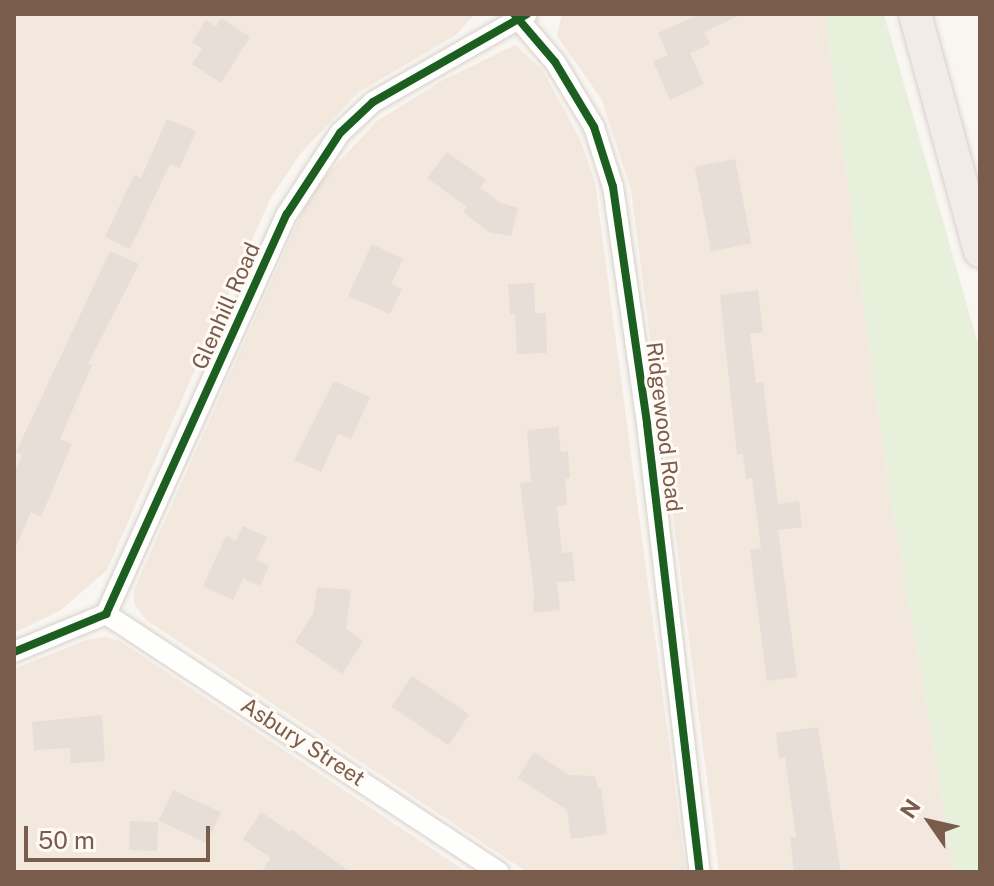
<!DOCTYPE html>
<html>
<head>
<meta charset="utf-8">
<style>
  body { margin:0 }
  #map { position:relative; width:994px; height:886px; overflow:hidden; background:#f9f5f0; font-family:"Public Sans",sans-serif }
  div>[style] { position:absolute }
  .residential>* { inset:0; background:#f2e8de }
  .green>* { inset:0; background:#e7f0db }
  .building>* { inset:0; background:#e6ded7; transform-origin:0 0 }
  .roads { filter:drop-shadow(0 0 2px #d7d1cb) drop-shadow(0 0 2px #d7d1cb) }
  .minor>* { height:20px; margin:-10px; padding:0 10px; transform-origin:10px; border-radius:10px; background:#fefefd }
  .trunk>* { height:32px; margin:-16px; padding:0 16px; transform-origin:16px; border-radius:16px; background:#f2ece8 }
  .cycleway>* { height:8px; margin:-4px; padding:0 4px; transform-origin:4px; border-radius:4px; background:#1b5e20 }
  span { translate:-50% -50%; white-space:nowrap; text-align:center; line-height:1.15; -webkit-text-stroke:6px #fffaf3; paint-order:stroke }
  .street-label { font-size:22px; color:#7a5c4d }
  .frame { position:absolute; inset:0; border:16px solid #7a5c4d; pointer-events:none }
  .north { position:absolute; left:890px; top:782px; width:80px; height:80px; -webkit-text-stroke:6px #fffaf3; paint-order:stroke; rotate:304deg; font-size:22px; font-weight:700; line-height:32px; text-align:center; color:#7a5c4d }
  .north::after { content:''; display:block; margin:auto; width:28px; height:36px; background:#7a5c4d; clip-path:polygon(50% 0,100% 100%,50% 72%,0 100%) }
  .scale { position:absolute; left:24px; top:826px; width:186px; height:36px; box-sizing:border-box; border:4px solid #7a5c4d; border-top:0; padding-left:10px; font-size:24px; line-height:28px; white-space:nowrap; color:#7a5c4d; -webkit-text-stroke:6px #fffaf3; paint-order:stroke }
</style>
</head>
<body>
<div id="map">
  <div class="residential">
    <i style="clip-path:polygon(14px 14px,475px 14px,456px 35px,359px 92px,301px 153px,271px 197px,107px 570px,61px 610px,14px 633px)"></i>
    <i style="clip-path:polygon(562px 14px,825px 14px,883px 449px,954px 872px,719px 872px,631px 190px,602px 100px,557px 36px)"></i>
    <i style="clip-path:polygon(515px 45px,542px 69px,580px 139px,595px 182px,686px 872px,527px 872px,146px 620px,134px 603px,134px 590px,305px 206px,321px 181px,377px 121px,443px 80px)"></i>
    <i style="clip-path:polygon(106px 637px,120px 641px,467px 872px,14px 872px,14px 669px,86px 640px)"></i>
  </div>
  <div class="green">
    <i style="clip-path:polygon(825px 14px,884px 14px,980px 351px,980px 872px,954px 872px,883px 449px)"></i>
  </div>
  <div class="building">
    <i style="clip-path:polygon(700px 14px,743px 14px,704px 32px,710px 44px,690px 53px,704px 84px,670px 100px,653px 61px,668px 55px,658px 33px)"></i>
    <i style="clip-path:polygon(221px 18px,250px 37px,221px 83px,192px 64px,202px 49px,192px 42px,206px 20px,216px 27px)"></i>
    <i style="clip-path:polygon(167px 119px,196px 131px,180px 168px,170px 164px,130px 249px,105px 237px,134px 175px,141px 178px)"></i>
    <i style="clip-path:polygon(447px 152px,486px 180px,480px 188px,501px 203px,518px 208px,511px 236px,489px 232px,463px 212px,467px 207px,427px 178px)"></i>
    <i style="left:735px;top:159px;width:86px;height:41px;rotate:79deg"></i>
    <i style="clip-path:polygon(372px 244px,403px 259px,391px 284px,402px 289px,390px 314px,348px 296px)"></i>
    <i style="clip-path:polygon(110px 251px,139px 264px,88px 364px,92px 365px,60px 439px,72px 444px,41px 517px,31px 512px,14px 551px,14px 473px,22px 455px,16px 452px)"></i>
    <i style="clip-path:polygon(534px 283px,535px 313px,546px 313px,547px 353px,517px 354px,515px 314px,510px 314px,508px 284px)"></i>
    <i style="clip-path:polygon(758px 290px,763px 332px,750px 334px,756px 383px,763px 382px,778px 504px,799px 501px,802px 527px,778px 530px,797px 677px,767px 681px,750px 550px,761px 548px,752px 478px,746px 479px,743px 454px,737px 454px,720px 295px)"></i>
    <i style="clip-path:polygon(334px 381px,370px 397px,351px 439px,338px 434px,321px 472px,294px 460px)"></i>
    <i style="clip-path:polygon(558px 427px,561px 452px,568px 451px,570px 478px,565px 479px,567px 505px,557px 506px,562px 553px,572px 552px,575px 581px,557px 582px,560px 610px,533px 613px,534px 593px,520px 483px,531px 482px,527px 430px)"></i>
    <i style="clip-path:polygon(243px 526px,267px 537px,256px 560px,269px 566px,260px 586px,243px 578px,233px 600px,203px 586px,226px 536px,236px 541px)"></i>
    <i style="clip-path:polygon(317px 587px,351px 590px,346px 628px,363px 641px,342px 674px,295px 642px,314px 612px)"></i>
    <i style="left:412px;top:676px;width:69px;height:37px;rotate:34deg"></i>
    <i style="clip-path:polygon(102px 715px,105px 761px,71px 763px,70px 748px,34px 750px,32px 722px)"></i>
    <i style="clip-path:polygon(818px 727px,841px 872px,794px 872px,790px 837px,796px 837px,785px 757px,779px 758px,776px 733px)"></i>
    <i style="clip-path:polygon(534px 752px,568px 775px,595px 776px,598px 789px,601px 789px,607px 834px,571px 839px,567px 810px,518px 778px)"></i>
    <i style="left:173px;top:790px;width:53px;height:34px;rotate:25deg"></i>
    <i style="clip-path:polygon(261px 812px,290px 832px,291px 829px,350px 872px,261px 872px,271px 858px,243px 839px)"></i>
    <i style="left:130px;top:821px;width:28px;height:29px;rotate:2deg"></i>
  </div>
  <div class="roads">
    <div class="minor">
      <i style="left:514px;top:14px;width:63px;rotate:49.5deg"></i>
      <i style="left:555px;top:62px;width:76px;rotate:59deg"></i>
      <i style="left:594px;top:127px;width:63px;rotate:72.4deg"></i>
      <i style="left:613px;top:187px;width:239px;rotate:81.8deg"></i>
      <i style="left:647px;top:424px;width:451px;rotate:83.3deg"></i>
      <i style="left:106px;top:614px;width:470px;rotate:33.3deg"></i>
      <i style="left:14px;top:652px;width:100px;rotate:-22.4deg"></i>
      <i style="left:106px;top:614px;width:439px;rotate:-65.7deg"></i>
      <i style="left:287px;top:214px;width:97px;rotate:-56.8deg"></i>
      <i style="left:340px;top:133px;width:45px;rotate:-43.2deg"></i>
      <i style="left:373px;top:102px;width:177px;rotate:-29.7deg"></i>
    </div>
    <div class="trunk">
      <i style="left:915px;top:14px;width:246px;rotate:74.7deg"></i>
    </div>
  </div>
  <div class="cycleway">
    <i style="left:514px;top:14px;width:63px;rotate:49.5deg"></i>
    <i style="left:555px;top:62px;width:76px;rotate:59deg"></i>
    <i style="left:594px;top:127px;width:63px;rotate:72.4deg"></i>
    <i style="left:613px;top:187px;width:239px;rotate:81.8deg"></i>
    <i style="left:647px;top:424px;width:451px;rotate:83.3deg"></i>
    <i style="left:14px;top:652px;width:100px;rotate:-22.4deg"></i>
    <i style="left:106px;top:614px;width:439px;rotate:-65.7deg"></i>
    <i style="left:287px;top:214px;width:97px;rotate:-56.8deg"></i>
    <i style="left:340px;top:133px;width:45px;rotate:-43.2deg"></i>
    <i style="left:373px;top:102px;width:177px;rotate:-29.7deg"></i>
  </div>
  <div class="street-label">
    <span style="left:226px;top:306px;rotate:-66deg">Glenhill Road</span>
    <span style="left:664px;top:427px;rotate:83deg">Ridgewood Road</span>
    <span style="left:303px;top:742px;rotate:33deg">Asbury Street</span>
  </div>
  <div class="frame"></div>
  <div class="north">N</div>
  <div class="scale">50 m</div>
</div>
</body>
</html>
